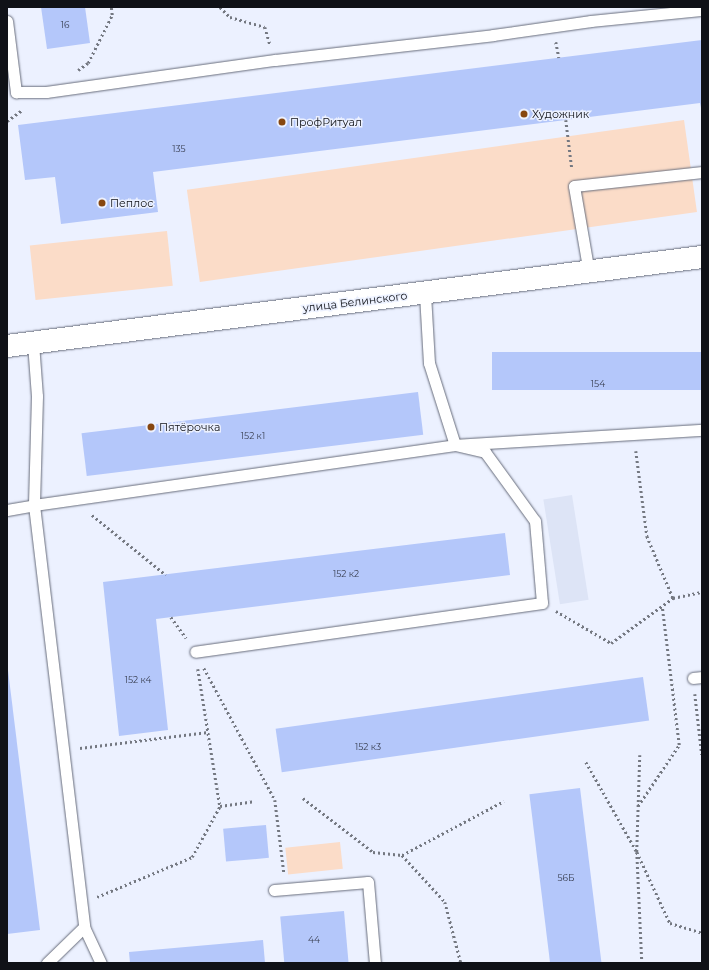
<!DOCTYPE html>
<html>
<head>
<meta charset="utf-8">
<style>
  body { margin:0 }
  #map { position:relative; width:709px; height:970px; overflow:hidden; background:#ecf1ff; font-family:Montserrat,sans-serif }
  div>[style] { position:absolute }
  .built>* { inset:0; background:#dde4f6; transform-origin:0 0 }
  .green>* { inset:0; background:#fbdcc8; transform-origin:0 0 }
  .building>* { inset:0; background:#b4c7fa; transform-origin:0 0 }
  .path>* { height:2.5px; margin-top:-1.25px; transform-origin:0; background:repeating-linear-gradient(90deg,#747881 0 2px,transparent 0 5px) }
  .roads { filter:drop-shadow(0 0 1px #676c7b) drop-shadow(0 0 1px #676c7b) }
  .lane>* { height:11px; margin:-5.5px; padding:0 5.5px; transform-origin:5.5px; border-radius:5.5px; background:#fff }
  .secondary>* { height:22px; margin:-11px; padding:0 11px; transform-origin:11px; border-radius:11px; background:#fff }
  .dots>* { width:11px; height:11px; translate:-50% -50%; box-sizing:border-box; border:2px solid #ecf1ff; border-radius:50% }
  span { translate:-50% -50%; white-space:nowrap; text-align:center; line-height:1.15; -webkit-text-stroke:3px #ecf1ff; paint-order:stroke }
  .number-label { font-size:9px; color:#383e50 }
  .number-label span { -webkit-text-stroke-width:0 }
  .poi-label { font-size:11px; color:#0f1117 }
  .left { translate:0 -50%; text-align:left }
  .street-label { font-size:11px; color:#0f1117 }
  .frame { position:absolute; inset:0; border:8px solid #0f1117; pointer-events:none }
</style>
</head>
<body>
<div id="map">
  <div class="built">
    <i style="left:572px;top:495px;width:106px;height:29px;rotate:81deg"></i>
  </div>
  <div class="green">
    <i style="left:684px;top:120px;width:93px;height:502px;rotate:82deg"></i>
    <i style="left:167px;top:231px;width:55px;height:138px;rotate:84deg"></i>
    <i style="left:340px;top:842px;width:27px;height:55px;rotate:84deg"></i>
  </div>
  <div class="building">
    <i style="clip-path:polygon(41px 7px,85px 7px,90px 43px,47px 49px)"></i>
    <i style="clip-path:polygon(702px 40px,702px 113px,700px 103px,153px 172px,158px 212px,61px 224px,55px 177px,25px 180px,18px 125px)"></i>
    <i style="left:702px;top:352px;width:38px;height:210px;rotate:90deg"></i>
    <i style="left:418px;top:392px;width:43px;height:339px;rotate:83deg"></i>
    <i style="clip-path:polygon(505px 533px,510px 575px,156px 619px,168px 730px,119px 736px,103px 582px)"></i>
    <i style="clip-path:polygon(7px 662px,40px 930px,7px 934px)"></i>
    <i style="left:643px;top:677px;width:44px;height:371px;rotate:82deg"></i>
    <i style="left:580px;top:788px;width:176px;height:51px;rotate:83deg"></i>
    <i style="left:266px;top:825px;width:33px;height:43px;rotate:85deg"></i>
    <i style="left:344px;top:911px;width:52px;height:64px;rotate:85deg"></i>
    <i style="clip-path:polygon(263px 940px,265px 963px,130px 963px,129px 952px)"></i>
  </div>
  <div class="path">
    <i style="left:220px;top:7px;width:14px;rotate:45deg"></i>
    <i style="left:230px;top:17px;width:36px;rotate:16deg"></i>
    <i style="left:265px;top:27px;width:19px;rotate:74deg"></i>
    <i style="left:556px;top:42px;width:16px;rotate:79deg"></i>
    <i style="left:78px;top:70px;width:12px;rotate:-35deg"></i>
    <i style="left:88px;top:63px;width:54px;rotate:-63.4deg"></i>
    <i style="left:112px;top:15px;width:8px;rotate:-97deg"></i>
    <i style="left:566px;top:120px;width:49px;rotate:83deg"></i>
    <i style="left:7px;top:121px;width:19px;rotate:-36deg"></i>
    <i style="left:636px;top:451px;width:86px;rotate:82.6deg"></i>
    <i style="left:647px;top:536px;width:67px;rotate:67.2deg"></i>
    <i style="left:92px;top:515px;width:95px;rotate:39deg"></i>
    <i style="left:556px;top:611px;width:64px;rotate:30.2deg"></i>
    <i style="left:611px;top:643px;width:77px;rotate:-36deg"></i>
    <i style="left:673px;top:598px;width:30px;rotate:-12deg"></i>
    <i style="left:171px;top:617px;width:26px;rotate:54deg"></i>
    <i style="left:204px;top:668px;width:150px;rotate:61.7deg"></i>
    <i style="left:275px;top:800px;width:73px;rotate:82.9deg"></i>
    <i style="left:198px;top:669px;width:139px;rotate:80.9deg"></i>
    <i style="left:695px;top:694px;width:61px;rotate:83.5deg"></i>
    <i style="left:80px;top:748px;width:129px;rotate:-7.1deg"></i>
    <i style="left:640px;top:755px;width:97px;rotate:91.8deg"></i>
    <i style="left:637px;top:852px;width:111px;rotate:87.4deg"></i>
    <i style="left:586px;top:762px;width:103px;rotate:60.5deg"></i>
    <i style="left:637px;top:852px;width:78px;rotate:65.1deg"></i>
    <i style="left:670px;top:923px;width:34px;rotate:17deg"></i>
    <i style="left:303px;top:798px;width:88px;rotate:37.6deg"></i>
    <i style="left:373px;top:852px;width:29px;rotate:6deg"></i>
    <i style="left:402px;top:855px;width:64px;rotate:47.5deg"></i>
    <i style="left:445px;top:902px;width:63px;rotate:75.3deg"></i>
    <i style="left:638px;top:806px;width:73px;rotate:-56.1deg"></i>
    <i style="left:679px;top:745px;width:139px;rotate:-97deg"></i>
    <i style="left:402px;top:855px;width:115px;rotate:-27.9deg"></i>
    <i style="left:97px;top:897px;width:103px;rotate:-22.8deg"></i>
    <i style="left:192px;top:857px;width:58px;rotate:-61.2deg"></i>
    <i style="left:220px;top:806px;width:34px;rotate:-8deg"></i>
  </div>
  <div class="roads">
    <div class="lane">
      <i style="left:7px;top:21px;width:72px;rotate:82.8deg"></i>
      <i style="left:16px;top:92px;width:30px"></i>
      <i style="left:46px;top:92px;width:231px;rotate:-8deg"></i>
      <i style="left:275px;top:60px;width:219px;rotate:-6.5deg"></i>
      <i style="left:493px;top:35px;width:99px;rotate:-8.1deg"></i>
      <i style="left:591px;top:21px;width:112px;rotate:-5.7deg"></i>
      <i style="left:589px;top:273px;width:88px;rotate:-99.8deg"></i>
      <i style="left:574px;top:186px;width:129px;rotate:-6.2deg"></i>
      <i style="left:425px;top:294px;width:69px;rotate:86.7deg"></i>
      <i style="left:429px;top:363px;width:86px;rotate:72.4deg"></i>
      <i style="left:455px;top:445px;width:247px;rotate:-3.5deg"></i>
      <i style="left:33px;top:343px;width:53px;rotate:85.7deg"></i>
      <i style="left:37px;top:396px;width:109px;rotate:91.6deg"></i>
      <i style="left:34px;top:505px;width:425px;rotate:83.2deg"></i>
      <i style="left:84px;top:927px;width:52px;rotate:135.8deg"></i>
      <i style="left:7px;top:510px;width:27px;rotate:-10deg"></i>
      <i style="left:34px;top:505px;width:425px;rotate:-8.1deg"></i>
      <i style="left:455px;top:445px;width:31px;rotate:13deg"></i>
      <i style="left:485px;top:452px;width:85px;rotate:54.1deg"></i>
      <i style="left:535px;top:521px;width:82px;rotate:85.1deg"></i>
      <i style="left:542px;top:603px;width:350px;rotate:172deg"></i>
      <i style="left:693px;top:678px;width:9px;rotate:-6deg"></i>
      <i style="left:274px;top:890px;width:94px;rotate:-4.9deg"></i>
      <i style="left:368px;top:882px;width:81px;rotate:85.1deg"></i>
      <i style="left:84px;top:927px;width:40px;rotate:65deg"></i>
    </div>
    <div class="secondary">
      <i style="left:7px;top:346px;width:701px;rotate:-7.3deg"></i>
    </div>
  </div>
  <div class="dots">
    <i style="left:524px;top:114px;background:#874710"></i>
    <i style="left:282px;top:122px;background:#874710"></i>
    <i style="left:102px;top:203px;background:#874710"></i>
    <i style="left:151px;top:427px;background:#874710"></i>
  </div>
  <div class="number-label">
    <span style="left:65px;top:25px">16</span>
    <span style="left:179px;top:149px">135</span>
    <span style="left:598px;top:384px">154</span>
    <span style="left:253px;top:436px">152 к1</span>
    <span style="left:346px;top:574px">152 к2</span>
    <span style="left:138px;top:680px">152 к4</span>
    <span style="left:368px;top:747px">152 к3</span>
    <span style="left:566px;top:878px">56Б</span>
    <span style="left:314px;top:940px">44</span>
  </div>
  <div class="poi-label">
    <span class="left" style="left:532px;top:114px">Художник</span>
    <span class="left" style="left:290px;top:122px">ПрофРитуал</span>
    <span class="left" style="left:110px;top:203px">Пеплос</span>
    <span class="left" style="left:159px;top:427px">Пятёрочка</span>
  </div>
  <div class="street-label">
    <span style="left:355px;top:302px;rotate:-7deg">улица Белинского</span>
  </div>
  <div class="frame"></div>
</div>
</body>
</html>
